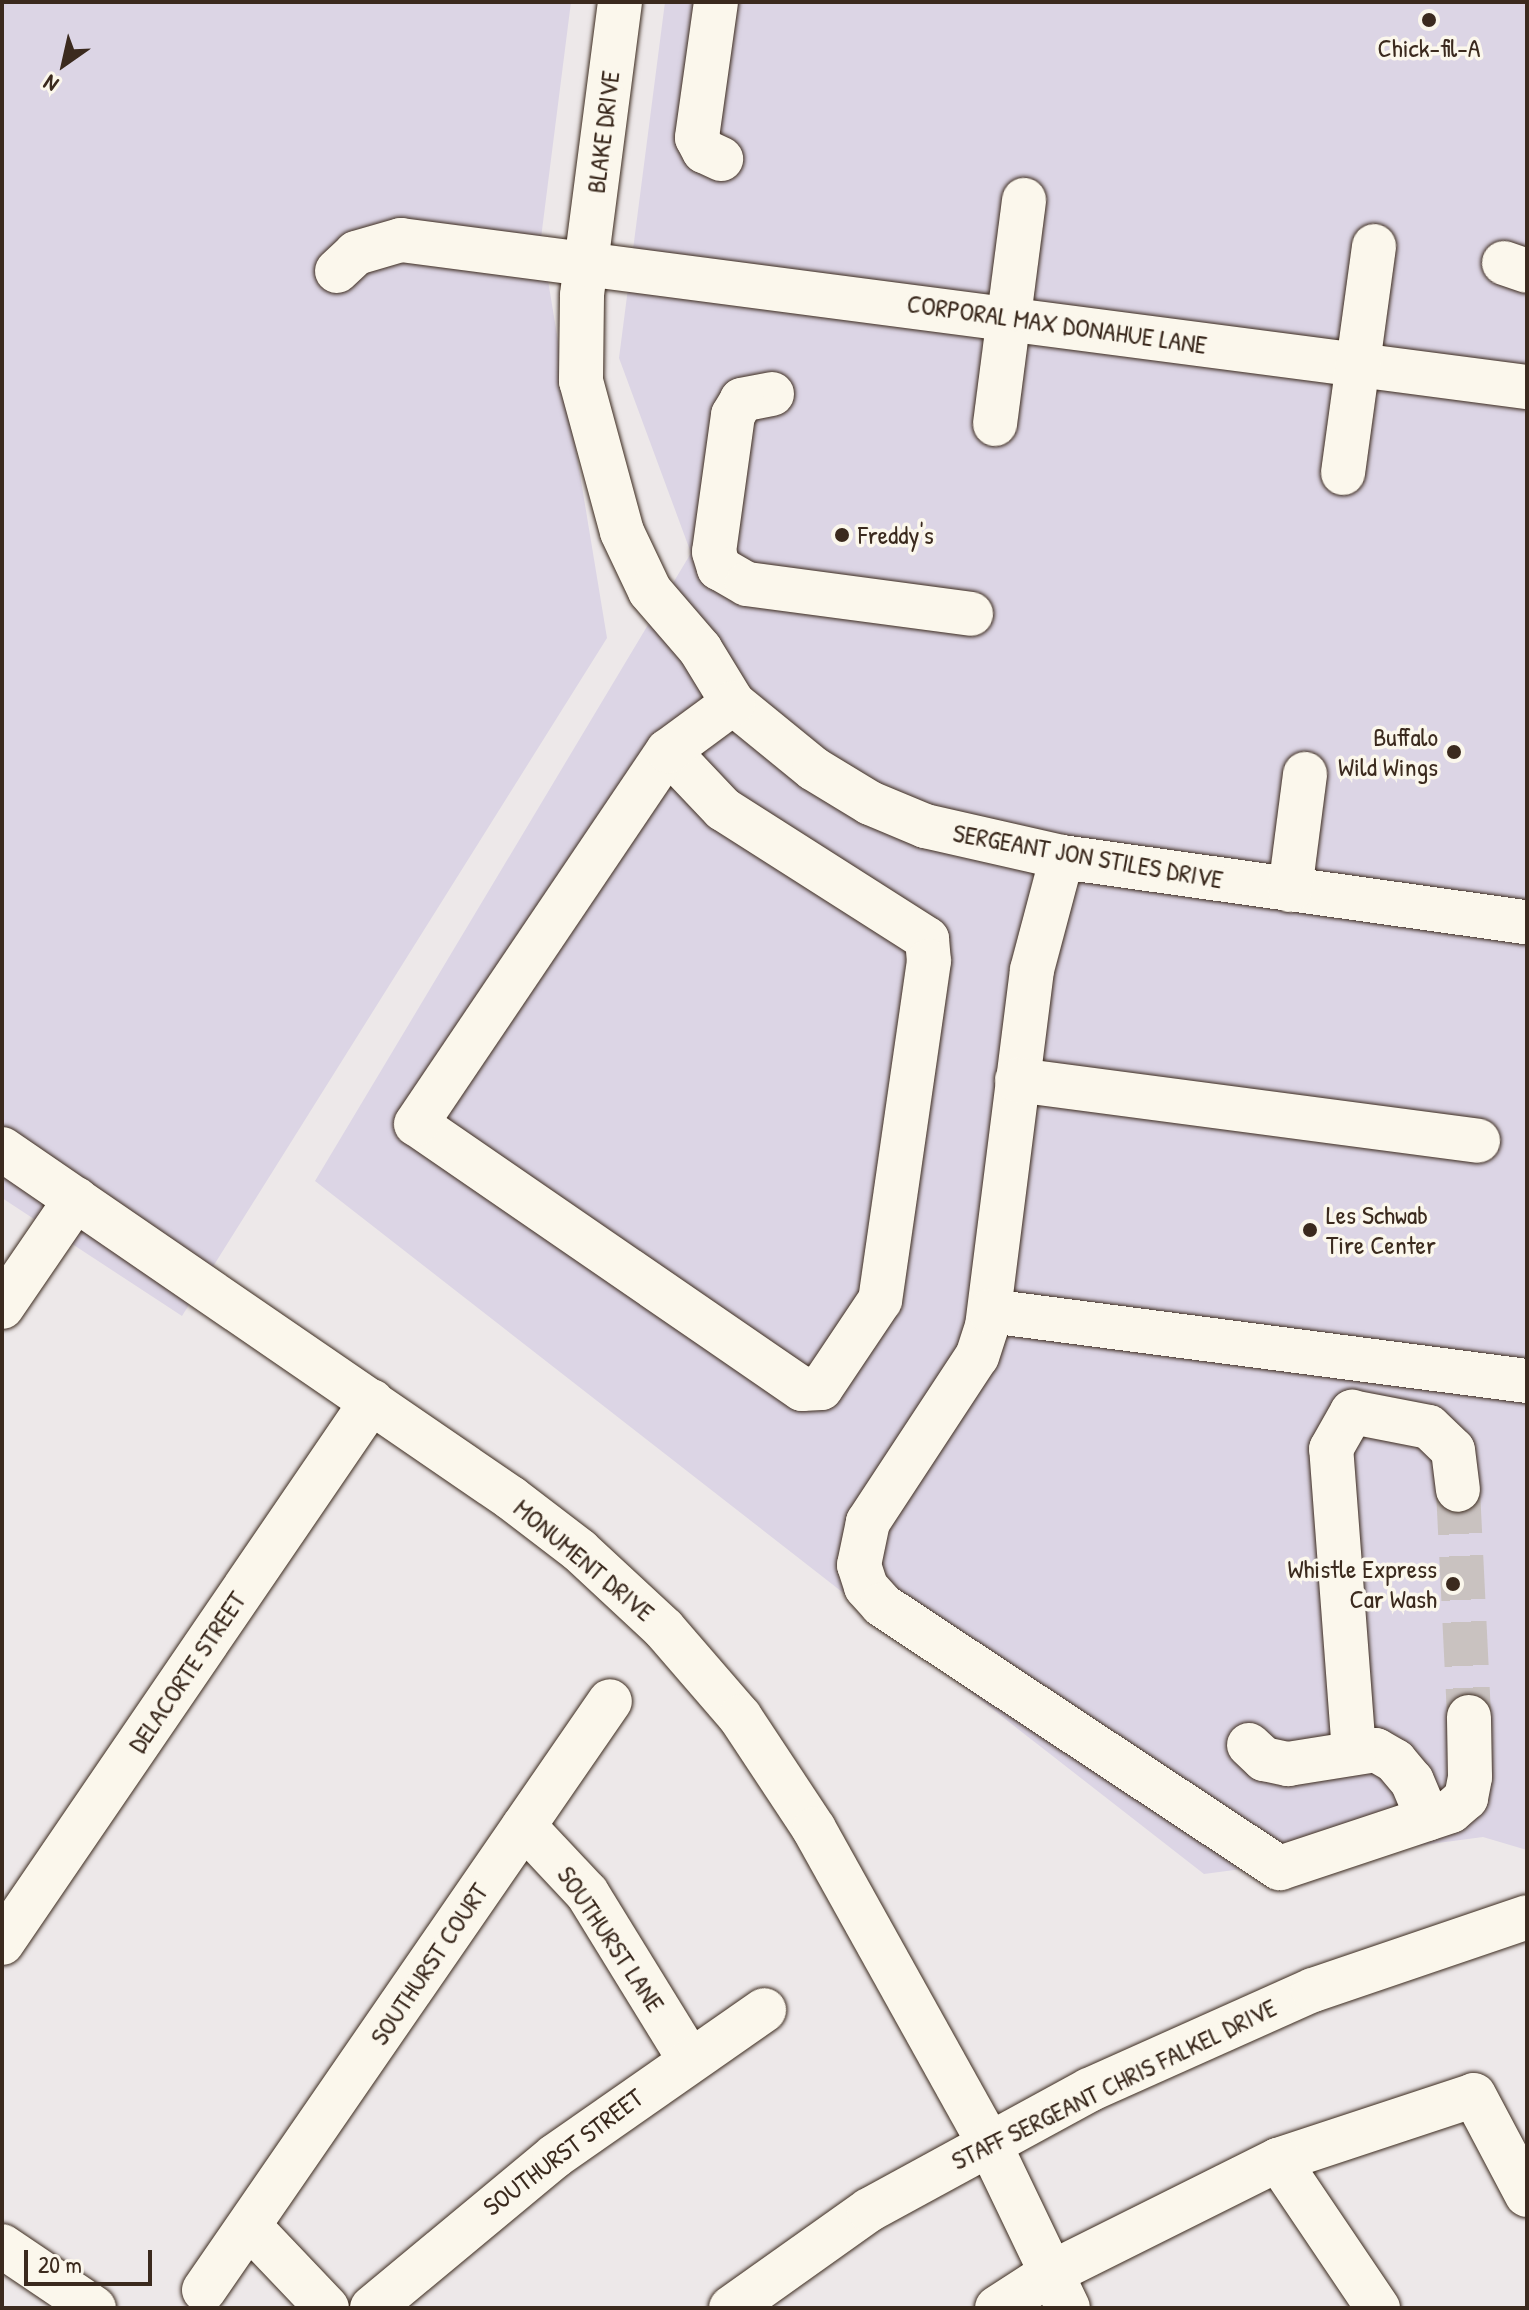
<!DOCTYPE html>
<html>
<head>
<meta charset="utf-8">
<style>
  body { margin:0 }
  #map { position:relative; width:1529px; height:2310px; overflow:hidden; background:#ede8e9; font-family:"Patrick Hand",sans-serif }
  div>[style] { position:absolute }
  .built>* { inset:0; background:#dcd5e5 }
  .minor-tunnel>* { height:44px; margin-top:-22px; transform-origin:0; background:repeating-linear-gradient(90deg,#c9c2c0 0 44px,transparent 0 66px) }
  .roads { filter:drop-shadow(0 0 2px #3b2a1e) drop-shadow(0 0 2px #3b2a1e) }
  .minor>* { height:44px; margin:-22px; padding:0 22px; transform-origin:22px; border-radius:22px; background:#fbf7ec }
  .dots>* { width:22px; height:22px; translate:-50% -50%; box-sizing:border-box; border:4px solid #fbf7ec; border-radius:50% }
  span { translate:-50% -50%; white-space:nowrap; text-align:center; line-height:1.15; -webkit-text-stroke:7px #fbf7ec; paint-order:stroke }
  .poi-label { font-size:26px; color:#3b2a1e }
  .left { translate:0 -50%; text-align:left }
  .right { translate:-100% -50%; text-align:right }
  .street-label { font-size:26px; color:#3b2a1e }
  .frame { position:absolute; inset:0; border:4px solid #3b2a1e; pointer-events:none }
  .north { position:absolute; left:24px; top:24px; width:80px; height:80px; -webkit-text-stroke:6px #fbf7ec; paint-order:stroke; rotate:214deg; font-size:22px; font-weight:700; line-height:32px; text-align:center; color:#3b2a1e }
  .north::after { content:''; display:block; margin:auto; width:28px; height:36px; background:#3b2a1e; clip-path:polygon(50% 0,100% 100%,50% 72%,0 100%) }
  .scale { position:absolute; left:24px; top:2250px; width:128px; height:36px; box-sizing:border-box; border:4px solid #3b2a1e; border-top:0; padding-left:10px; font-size:24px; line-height:28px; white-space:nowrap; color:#3b2a1e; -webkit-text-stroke:6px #fbf7ec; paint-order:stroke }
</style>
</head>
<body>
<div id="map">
  <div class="built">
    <i style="clip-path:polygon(2px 2px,571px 2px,541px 238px,607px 638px,182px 1316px,2px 1198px)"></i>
    <i style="clip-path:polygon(665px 2px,1527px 2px,1527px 1850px,1483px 1837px,1204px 1874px,315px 1181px,691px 553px,619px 358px)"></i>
  </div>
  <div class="minor-tunnel">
    <i style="left:1458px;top:1490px;width:227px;rotate:87.2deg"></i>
  </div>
  <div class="roads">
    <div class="minor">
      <i style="left:620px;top:2px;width:296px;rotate:97.4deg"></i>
      <i style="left:582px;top:296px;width:85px;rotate:90.7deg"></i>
      <i style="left:581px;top:381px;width:156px;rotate:74.8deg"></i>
      <i style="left:622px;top:532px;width:65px;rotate:64.6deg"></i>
      <i style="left:650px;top:591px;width:77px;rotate:49.2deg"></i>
      <i style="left:700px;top:649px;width:63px;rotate:58.6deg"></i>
      <i style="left:733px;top:703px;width:104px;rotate:39.2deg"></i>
      <i style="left:814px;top:769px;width:66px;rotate:31.3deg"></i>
      <i style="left:870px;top:803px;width:60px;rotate:22.7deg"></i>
      <i style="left:925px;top:826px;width:140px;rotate:12.8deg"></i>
      <i style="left:1062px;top:857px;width:470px;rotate:8deg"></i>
      <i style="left:716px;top:2px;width:137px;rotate:98deg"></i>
      <i style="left:697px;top:138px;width:15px;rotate:62deg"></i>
      <i style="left:704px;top:151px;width:19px;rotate:25deg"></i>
      <i style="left:1504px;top:263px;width:24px;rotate:19deg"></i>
      <i style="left:337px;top:271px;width:26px;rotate:-43deg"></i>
      <i style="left:356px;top:253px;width:47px;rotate:-16.1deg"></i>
      <i style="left:401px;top:240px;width:1136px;rotate:7.44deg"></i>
      <i style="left:772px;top:394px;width:31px;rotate:169deg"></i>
      <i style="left:742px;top:400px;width:17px;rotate:121deg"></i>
      <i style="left:733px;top:415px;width:138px;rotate:97.9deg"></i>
      <i style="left:714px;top:552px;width:17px;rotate:73deg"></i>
      <i style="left:719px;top:568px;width:32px;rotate:30deg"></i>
      <i style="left:747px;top:584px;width:226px;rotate:7.6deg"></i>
      <i style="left:995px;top:424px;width:226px;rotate:-82.6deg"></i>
      <i style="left:1343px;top:473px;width:229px;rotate:-82.2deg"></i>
      <i style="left:668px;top:751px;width:80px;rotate:46.5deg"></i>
      <i style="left:723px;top:809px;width:242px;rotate:32.5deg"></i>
      <i style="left:927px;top:939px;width:22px;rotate:85deg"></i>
      <i style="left:929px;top:961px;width:343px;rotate:98.2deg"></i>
      <i style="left:880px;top:1300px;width:106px;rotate:123.8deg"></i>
      <i style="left:821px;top:1388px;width:19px;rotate:177deg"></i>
      <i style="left:802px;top:1389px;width:468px;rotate:-145.5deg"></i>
      <i style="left:416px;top:1124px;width:450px;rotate:-56deg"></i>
      <i style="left:668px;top:751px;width:81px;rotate:-36.4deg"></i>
      <i style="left:1062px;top:857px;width:117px;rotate:104.9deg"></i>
      <i style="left:1032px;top:970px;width:359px;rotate:97.2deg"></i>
      <i style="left:987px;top:1326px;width:32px;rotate:108deg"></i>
      <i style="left:977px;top:1356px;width:199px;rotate:123.3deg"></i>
      <i style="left:868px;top:1522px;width:44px;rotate:101.8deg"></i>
      <i style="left:859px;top:1565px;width:23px;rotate:72deg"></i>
      <i style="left:866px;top:1587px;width:24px;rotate:48deg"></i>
      <i style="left:882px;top:1605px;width:477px;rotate:33.5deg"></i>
      <i style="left:1280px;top:1868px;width:180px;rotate:-18.4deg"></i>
      <i style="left:1451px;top:1811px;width:20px;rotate:-41deg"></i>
      <i style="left:1466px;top:1798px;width:21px;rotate:-79deg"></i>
      <i style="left:1470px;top:1777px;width:60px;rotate:-91deg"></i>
      <i style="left:1290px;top:890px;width:117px;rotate:-82.6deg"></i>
      <i style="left:1017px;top:1080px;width:465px;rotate:7.5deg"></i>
      <i style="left:2px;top:1149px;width:617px;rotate:34.44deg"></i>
      <i style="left:511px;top:1498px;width:86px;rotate:37.4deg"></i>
      <i style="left:579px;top:1550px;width:116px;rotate:42.9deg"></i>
      <i style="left:664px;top:1629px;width:116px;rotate:49.2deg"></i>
      <i style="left:740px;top:1717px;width:134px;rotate:56.5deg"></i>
      <i style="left:814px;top:1829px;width:357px;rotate:60.9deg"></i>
      <i style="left:988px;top:2141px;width:185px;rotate:64.4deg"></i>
      <i style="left:2px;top:1307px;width:131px;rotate:-55.6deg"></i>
      <i style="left:990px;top:1311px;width:542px;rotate:7.43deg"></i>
      <i style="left:1249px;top:1745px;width:21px;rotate:43deg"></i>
      <i style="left:1264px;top:1759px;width:25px;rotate:12deg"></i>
      <i style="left:1288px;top:1764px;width:89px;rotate:-9deg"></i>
      <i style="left:1376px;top:1750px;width:22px;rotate:30deg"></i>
      <i style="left:1395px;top:1761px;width:26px;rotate:50deg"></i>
      <i style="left:1412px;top:1781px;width:41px;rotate:67.2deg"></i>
      <i style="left:1354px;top:1752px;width:304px;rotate:-94.3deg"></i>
      <i style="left:1331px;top:1449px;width:43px;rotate:-60.4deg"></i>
      <i style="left:1352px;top:1412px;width:78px;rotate:11deg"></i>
      <i style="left:1429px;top:1427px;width:33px;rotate:44deg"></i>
      <i style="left:1453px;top:1450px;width:40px;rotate:82.9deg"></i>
      <i style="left:524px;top:1826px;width:92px;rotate:46.8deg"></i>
      <i style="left:587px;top:1893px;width:195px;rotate:58.4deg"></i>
      <i style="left:2px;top:1943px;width:656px;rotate:-55.68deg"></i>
      <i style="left:1278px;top:2160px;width:206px;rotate:-18.3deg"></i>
      <i style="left:1474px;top:2095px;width:113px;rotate:62.1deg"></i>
      <i style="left:249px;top:2226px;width:113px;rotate:46.4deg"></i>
      <i style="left:2px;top:2246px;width:111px;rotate:34deg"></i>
      <i style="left:204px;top:2290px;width:715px;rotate:-55.42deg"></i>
      <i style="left:372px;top:2308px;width:238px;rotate:-39.7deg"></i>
      <i style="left:555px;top:2156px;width:255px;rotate:-34.9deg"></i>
      <i style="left:731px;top:2308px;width:169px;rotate:-35.4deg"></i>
      <i style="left:869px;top:2210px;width:251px;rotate:-28.6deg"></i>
      <i style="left:1089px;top:2090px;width:245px;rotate:-24.1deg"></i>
      <i style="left:1313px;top:1990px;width:226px;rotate:-18.8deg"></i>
      <i style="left:997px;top:2308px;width:64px;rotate:-32.9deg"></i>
      <i style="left:1051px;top:2273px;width:254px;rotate:-26.5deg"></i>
      <i style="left:1278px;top:2160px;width:179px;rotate:56deg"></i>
    </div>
  </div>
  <div class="dots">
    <i style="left:1429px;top:20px;background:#3b2a1e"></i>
    <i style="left:842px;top:535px;background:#3b2a1e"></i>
    <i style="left:1454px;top:752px;background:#3b2a1e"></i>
    <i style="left:1310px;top:1230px;background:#3b2a1e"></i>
    <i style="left:1453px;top:1584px;background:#3b2a1e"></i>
  </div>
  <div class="poi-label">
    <span style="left:1429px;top:48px">Chick-fil-A</span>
    <span class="left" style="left:858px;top:535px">Freddy's</span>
    <span class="right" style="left:1438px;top:752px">Buffalo<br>Wild Wings</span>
    <span class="left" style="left:1326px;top:1230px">Les Schwab<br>Tire Center</span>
    <span class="right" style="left:1437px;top:1584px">Whistle Express<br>Car Wash</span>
  </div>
  <div class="street-label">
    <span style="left:603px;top:132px;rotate:-83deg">BLAKE DRIVE</span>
    <span style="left:1057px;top:324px;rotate:8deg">CORPORAL MAX DONAHUE LANE</span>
    <span style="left:1088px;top:856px;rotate:10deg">SERGEANT JON STILES DRIVE</span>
    <span style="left:584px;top:1560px;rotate:40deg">MONUMENT DRIVE</span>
    <span style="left:187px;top:1672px;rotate:-56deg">DELACORTE STREET</span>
    <span style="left:611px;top:1939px;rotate:56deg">SOUTHURST LANE</span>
    <span style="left:429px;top:1964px;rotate:-56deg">SOUTHURST COURT</span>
    <span style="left:1114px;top:2084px;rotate:-26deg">STAFF SERGEANT CHRIS FALKEL DRIVE</span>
    <span style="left:563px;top:2152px;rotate:-37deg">SOUTHURST STREET</span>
  </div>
  <div class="frame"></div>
  <div class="north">N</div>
  <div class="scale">20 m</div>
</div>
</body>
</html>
